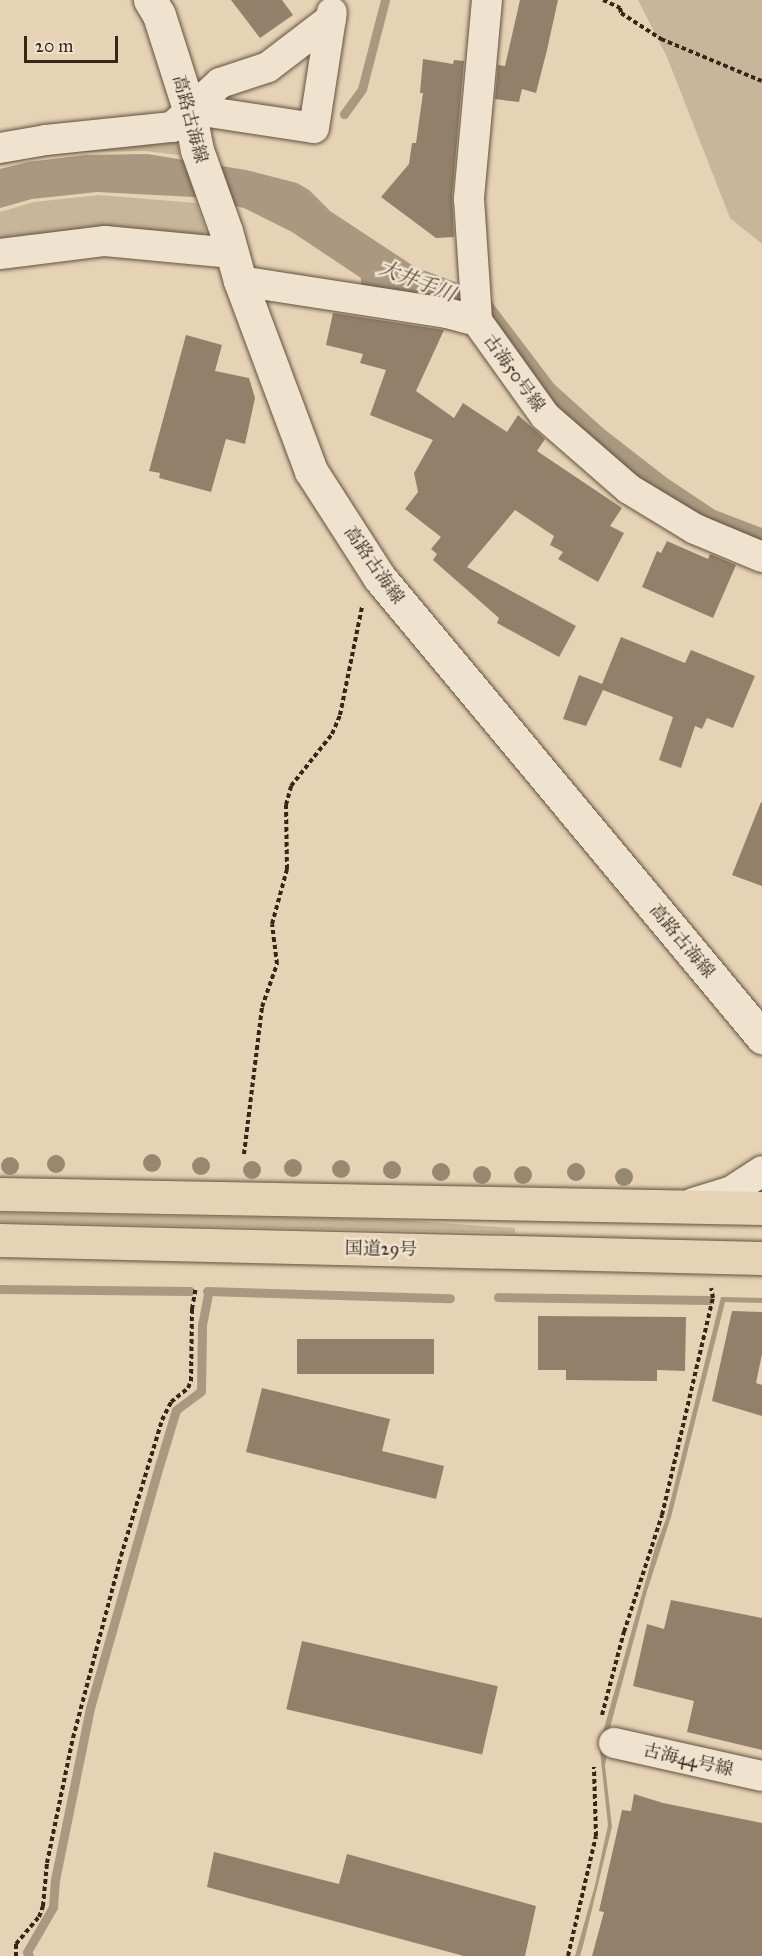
<!DOCTYPE html>
<html>
<head>
<meta charset="utf-8">
<style>
  body { margin:0 }
  #map { position:relative; width:762px; height:1956px; overflow:hidden; background:#e6d3b5; font-family:"IM FELL Great Primer","Noto Serif JP",serif }
  div>[style] { position:absolute }
  .green>* { inset:0; background:#c8b69a }
  .water>* { inset:0; background:#aa9880 }
  .stream>* { height:9px; margin:-4.5px; padding:0 4.5px; transform-origin:4.5px; border-radius:4.5px; background:#aa9880 }
  .building>* { inset:0; background:#92806a; transform-origin:0 0 }
  .path>* { height:4px; margin-top:-2px; transform-origin:0; background:repeating-linear-gradient(90deg,#362618 0 4.5px,transparent 0 7.5px) }
  .roads { filter:drop-shadow(0 0 2px #62513f) drop-shadow(0 0 2px #62513f) }
  .street>* { height:30px; margin:-15px; padding:0 15px; transform-origin:15px; border-radius:15px; background:#efe2cf }
  .secondary>* { height:33px; margin:-16.5px; padding:0 16.5px; transform-origin:16.5px; border-radius:16.5px; background:#efe2cf }
  .highway>* { height:33px; margin:-16.5px; padding:0 16.5px; transform-origin:16.5px; border-radius:16.5px; background:#e6d3b5 }
  .trees>* { width:18px; height:18px; margin:-9px; border-radius:50%; background:#998870 }
  span { translate:-50% -50%; white-space:nowrap; text-align:center; line-height:1.15; -webkit-text-stroke:5px #efe2cf; paint-order:stroke }
  .street-label { font-size:18px; color:#362618 }
  .water-label { font-size:20px; color:#594837; font-style:italic }
  .scale { position:absolute; left:24px; top:36px; width:94px; height:27px; box-sizing:border-box; border:3px solid #362618; border-top:0; padding-left:8px; font-size:18px; line-height:21px; white-space:nowrap; color:#362618; -webkit-text-stroke:4px #efe2cf; paint-order:stroke }
</style>
</head>
<body>
<div id="map">
  <div class="green">
    <i style="clip-path:polygon(638px 0,762px 0,762px 244px,730px 218px,667px 57px)"></i>
    <i style="clip-path:polygon(175px 136px,180px 155px,145px 151px,82px 152px,26px 159px,0 165px,0 154px)"></i>
    <i style="clip-path:polygon(99px 195px,196px 203px,206px 231px,197px 242px,0 245px,0 212px,34px 202px)"></i>
    <i style="clip-path:polygon(0 1213px,399px 1220px,515px 1228px,515px 1233px,0 1222px)"></i>
  </div>
  <div class="water">
    <i style="clip-path:polygon(147px 154px,246px 170px,297px 183px,309px 190px,330px 211px,415px 267px,485px 293px,554px 384px,604px 429px,667px 478px,715px 510px,762px 528px,762px 548px,713px 529px,561px 424px,484px 316px,361px 288px,361px 278px,292px 232px,244px 208px,194px 197px,97px 192px,32px 199px,0 208px,0 169px,28px 162px,85px 155px)"></i>
    <i style="clip-path:polygon(721px 1297px,762px 1298px,762px 1303px,725px 1302px,671px 1517px,647px 1591px,608px 1735px,603px 1732px,655px 1548px,666px 1519px)"></i>
    <i style="clip-path:polygon(600px 1751px,607px 1753px,605px 1766px,612px 1827px,584px 1942px,580px 1956px,575px 1956px,595px 1885px,608px 1825px)"></i>
  </div>
  <div class="stream">
    <i style="left:344px;top:114px;width:31px;rotate:-54deg"></i>
    <i style="left:362px;top:89px;width:92px;rotate:-75.5deg"></i>
    <i style="left:0;top:1289px;width:190px;rotate:0.6deg"></i>
    <i style="left:207px;top:1291px;width:243px;rotate:1.7deg"></i>
    <i style="left:498px;top:1297px;width:211px;rotate:0.8deg"></i>
    <i style="left:29px;top:1956px;width:4px;rotate:-117deg"></i>
    <i style="left:27px;top:1952px;width:52px;rotate:-60deg"></i>
    <i style="left:53px;top:1907px;width:27px;rotate:-86deg"></i>
    <i style="left:55px;top:1880px;width:176px;rotate:-78.5deg"></i>
    <i style="left:90px;top:1708px;width:255px;rotate:-74.1deg"></i>
    <i style="left:160px;top:1463px;width:55px;rotate:-73.2deg"></i>
    <i style="left:176px;top:1410px;width:31px;rotate:-37deg"></i>
    <i style="left:201px;top:1391px;width:66px;rotate:-89.1deg"></i>
    <i style="left:202px;top:1325px;width:33px;rotate:-79deg"></i>
  </div>
  <div class="building">
    <i style="clip-path:polygon(231px 0,282px 0,293px 15px,260px 38px)"></i>
    <i style="clip-path:polygon(520px 0,558px 0,547px 50px,536px 93px,522px 89px,519px 102px,495px 99px,498px 65px,505px 66px)"></i>
    <i style="clip-path:polygon(423px 59px,453px 64px,454px 60px,464px 61px,452px 197px,454px 237px,436px 238px,381px 197px,409px 164px,412px 143px,416px 143px,423px 93px,420px 93px)"></i>
    <i style="clip-path:polygon(333px 313px,444px 330px,416px 391px,454px 418px,463px 403px,507px 432px,518px 415px,545px 439px,537px 451px,622px 508px,610px 526px,624px 533px,598px 582px,558px 559px,563px 552px,550px 545px,554px 536px,515px 510px,467px 567px,576px 626px,559px 657px,497px 623px,499px 618px,433px 560px,437px 554px,431px 549px,441px 537px,405px 509px,418px 492px,414px 473px,433px 440px,370px 415px,386px 370px,360px 363px,363px 354px,326px 345px)"></i>
    <i style="clip-path:polygon(186px 335px,222px 345px,215px 371px,249px 378px,255px 398px,245px 444px,226px 439px,211px 492px,159px 478px,160px 473px,149px 471px)"></i>
    <i style="clip-path:polygon(667px 541px,708px 559px,710px 554px,736px 565px,713px 618px,642px 587px,657px 551px,661px 553px)"></i>
    <i style="clip-path:polygon(621px 637px,685px 663px,691px 650px,755px 676px,733px 728px,707px 718px,702px 729px,695px 726px,681px 768px,659px 760px,673px 717px,603px 690px,586px 726px,563px 719px,579px 675px,602px 684px)"></i>
    <i style="clip-path:polygon(761px 802px,762px 803px,762px 886px,732px 875px)"></i>
    <i style="clip-path:polygon(732px 1311px,762px 1312px,762px 1354px,756px 1383px,762px 1385px,762px 1416px,712px 1401px)"></i>
    <i style="clip-path:polygon(538px 1316px,686px 1317px,685px 1371px,657px 1370px,657px 1381px,566px 1380px,566px 1370px,538px 1370px)"></i>
    <i style="left:297px;top:1339px;width:137px;height:35px"></i>
    <i style="clip-path:polygon(262px 1388px,390px 1419px,382px 1451px,444px 1466px,436px 1499px,246px 1452px)"></i>
    <i style="clip-path:polygon(671px 1600px,762px 1618px,762px 1750px,687px 1732px,694px 1701px,633px 1686px,647px 1624px,664px 1629px)"></i>
    <i style="left:302px;top:1641px;width:201px;height:70px;rotate:13deg"></i>
    <i style="clip-path:polygon(634px 1794px,663px 1803px,762px 1823px,762px 1956px,592px 1956px,604px 1912px,599px 1911px,622px 1810px,631px 1811px)"></i>
    <i style="clip-path:polygon(214px 1852px,339px 1884px,347px 1854px,536px 1906px,525px 1956px,464px 1956px,207px 1887px)"></i>
  </div>
  <div class="path">
    <i style="left:603px;top:0;width:19px;rotate:25deg"></i>
    <i style="left:620px;top:8px;width:5px;rotate:79deg"></i>
    <i style="left:621px;top:13px;width:48px;rotate:33deg"></i>
    <i style="left:661px;top:39px;width:109px;rotate:22.6deg"></i>
    <i style="left:244px;top:1154px;width:148px;rotate:-83deg"></i>
    <i style="left:262px;top:1007px;width:46px;rotate:-70.8deg"></i>
    <i style="left:277px;top:964px;width:40px;rotate:-97.1deg"></i>
    <i style="left:272px;top:924px;width:57px;rotate:-74.7deg"></i>
    <i style="left:287px;top:869px;width:64px;rotate:-90.9deg"></i>
    <i style="left:286px;top:805px;width:20px;rotate:-75deg"></i>
    <i style="left:291px;top:786px;width:66px;rotate:-51.7deg"></i>
    <i style="left:332px;top:734px;width:21px;rotate:-67deg"></i>
    <i style="left:340px;top:715px;width:110px;rotate:-78.5deg"></i>
    <i style="left:602px;top:1715px;width:86px;rotate:-75.2deg"></i>
    <i style="left:624px;top:1632px;width:123px;rotate:-72deg"></i>
    <i style="left:662px;top:1515px;width:223px;rotate:-76.8deg"></i>
    <i style="left:713px;top:1298px;width:10px;rotate:-101deg"></i>
    <i style="left:16px;top:1956px;width:12px;rotate:-90deg"></i>
    <i style="left:16px;top:1944px;width:35px;rotate:-50deg"></i>
    <i style="left:39px;top:1917px;width:12px;rotate:-70deg"></i>
    <i style="left:43px;top:1906px;width:43px;rotate:-84.7deg"></i>
    <i style="left:47px;top:1863px;width:128px;rotate:-78.3deg"></i>
    <i style="left:73px;top:1738px;width:188px;rotate:-75.2deg"></i>
    <i style="left:121px;top:1556px;width:142px;rotate:-73.2deg"></i>
    <i style="left:162px;top:1420px;width:20px;rotate:-63deg"></i>
    <i style="left:171px;top:1402px;width:22px;rotate:-39deg"></i>
    <i style="left:188px;top:1388px;width:8px;rotate:-67deg"></i>
    <i style="left:191px;top:1381px;width:72px;rotate:-89.2deg"></i>
    <i style="left:192px;top:1309px;width:22px;rotate:-80deg"></i>
    <i style="left:568px;top:1956px;width:123px;rotate:-76.9deg"></i>
    <i style="left:596px;top:1836px;width:69px;rotate:-91.7deg"></i>
  </div>
  <div class="roads">
    <div class="street">
      <i style="left:487px;top:0;width:200px;rotate:95.2deg"></i>
      <i style="left:469px;top:199px;width:122px;rotate:86.2deg"></i>
      <i style="left:477px;top:321px;width:117px;rotate:54.4deg"></i>
      <i style="left:545px;top:416px;width:111px;rotate:41deg"></i>
      <i style="left:629px;top:489px;width:77px;rotate:31.2deg"></i>
      <i style="left:695px;top:529px;width:73px;rotate:22.7deg"></i>
      <i style="left:189px;top:109px;width:126px;rotate:8.6deg"></i>
      <i style="left:314px;top:128px;width:117px;rotate:-81.2deg"></i>
      <i style="left:0;top:148px;width:47px;rotate:-9.9deg"></i>
      <i style="left:46px;top:140px;width:127px;rotate:-5.9deg"></i>
      <i style="left:172px;top:127px;width:65px;rotate:-42.5deg"></i>
      <i style="left:220px;top:83px;width:51px;rotate:-18.4deg"></i>
      <i style="left:268px;top:67px;width:79px;rotate:-37.3deg"></i>
      <i style="left:0;top:254px;width:106px;rotate:-7.1deg"></i>
      <i style="left:105px;top:241px;width:128px;rotate:5.4deg"></i>
      <i style="left:240px;top:281px;width:209px;rotate:8.8deg"></i>
      <i style="left:447px;top:313px;width:31px;rotate:15deg"></i>
      <i style="left:693px;top:1203px;width:39px;rotate:-17deg"></i>
      <i style="left:730px;top:1192px;width:38px;rotate:-33deg"></i>
      <i style="left:614px;top:1743px;width:152px;rotate:12.6deg"></i>
    </div>
    <div class="secondary">
      <i style="left:150px;top:0;width:17px;rotate:59deg"></i>
      <i style="left:159px;top:15px;width:99px;rotate:72.3deg"></i>
      <i style="left:189px;top:109px;width:42px;rotate:79deg"></i>
      <i style="left:197px;top:150px;width:86px;rotate:70.3deg"></i>
      <i style="left:226px;top:231px;width:52px;rotate:74.4deg"></i>
      <i style="left:240px;top:281px;width:203px;rotate:69.5deg"></i>
      <i style="left:311px;top:471px;width:126px;rotate:57.3deg"></i>
      <i style="left:379px;top:577px;width:599px;rotate:50.22deg"></i>
    </div>
    <div class="highway">
      <i style="left:0;top:1194px;width:762px;rotate:1.05deg"></i>
      <i style="left:0;top:1240px;width:762px;rotate:1.35deg"></i>
    </div>
  </div>
  <div class="trees">
    <i style="left:152px;top:1163px"></i>
    <i style="left:56px;top:1164px"></i>
    <i style="left:10px;top:1166px"></i>
    <i style="left:201px;top:1166px"></i>
    <i style="left:293px;top:1168px"></i>
    <i style="left:341px;top:1169px"></i>
    <i style="left:252px;top:1170px"></i>
    <i style="left:392px;top:1170px"></i>
    <i style="left:441px;top:1172px"></i>
    <i style="left:576px;top:1172px"></i>
    <i style="left:482px;top:1175px"></i>
    <i style="left:523px;top:1175px"></i>
    <i style="left:624px;top:1177px"></i>
  </div>
  <div class="street-label">
    <span style="left:190px;top:119px;rotate:75deg">高路古海線</span>
    <span style="left:514px;top:373px;rotate:54deg">古海50号線</span>
    <span style="left:374px;top:565px;rotate:55deg">高路古海線</span>
    <span style="left:682px;top:941px;rotate:50deg">高路古海線</span>
    <span style="left:381px;top:1249px;rotate:1deg">国道29号</span>
    <span style="left:688px;top:1760px;rotate:13deg">古海44号線</span>
  </div>
  <div class="water-label">
    <span style="left:417px;top:281px;rotate:21deg">大井手川</span>
  </div>
  <div class="scale">20 m</div>
</div>
</body>
</html>
